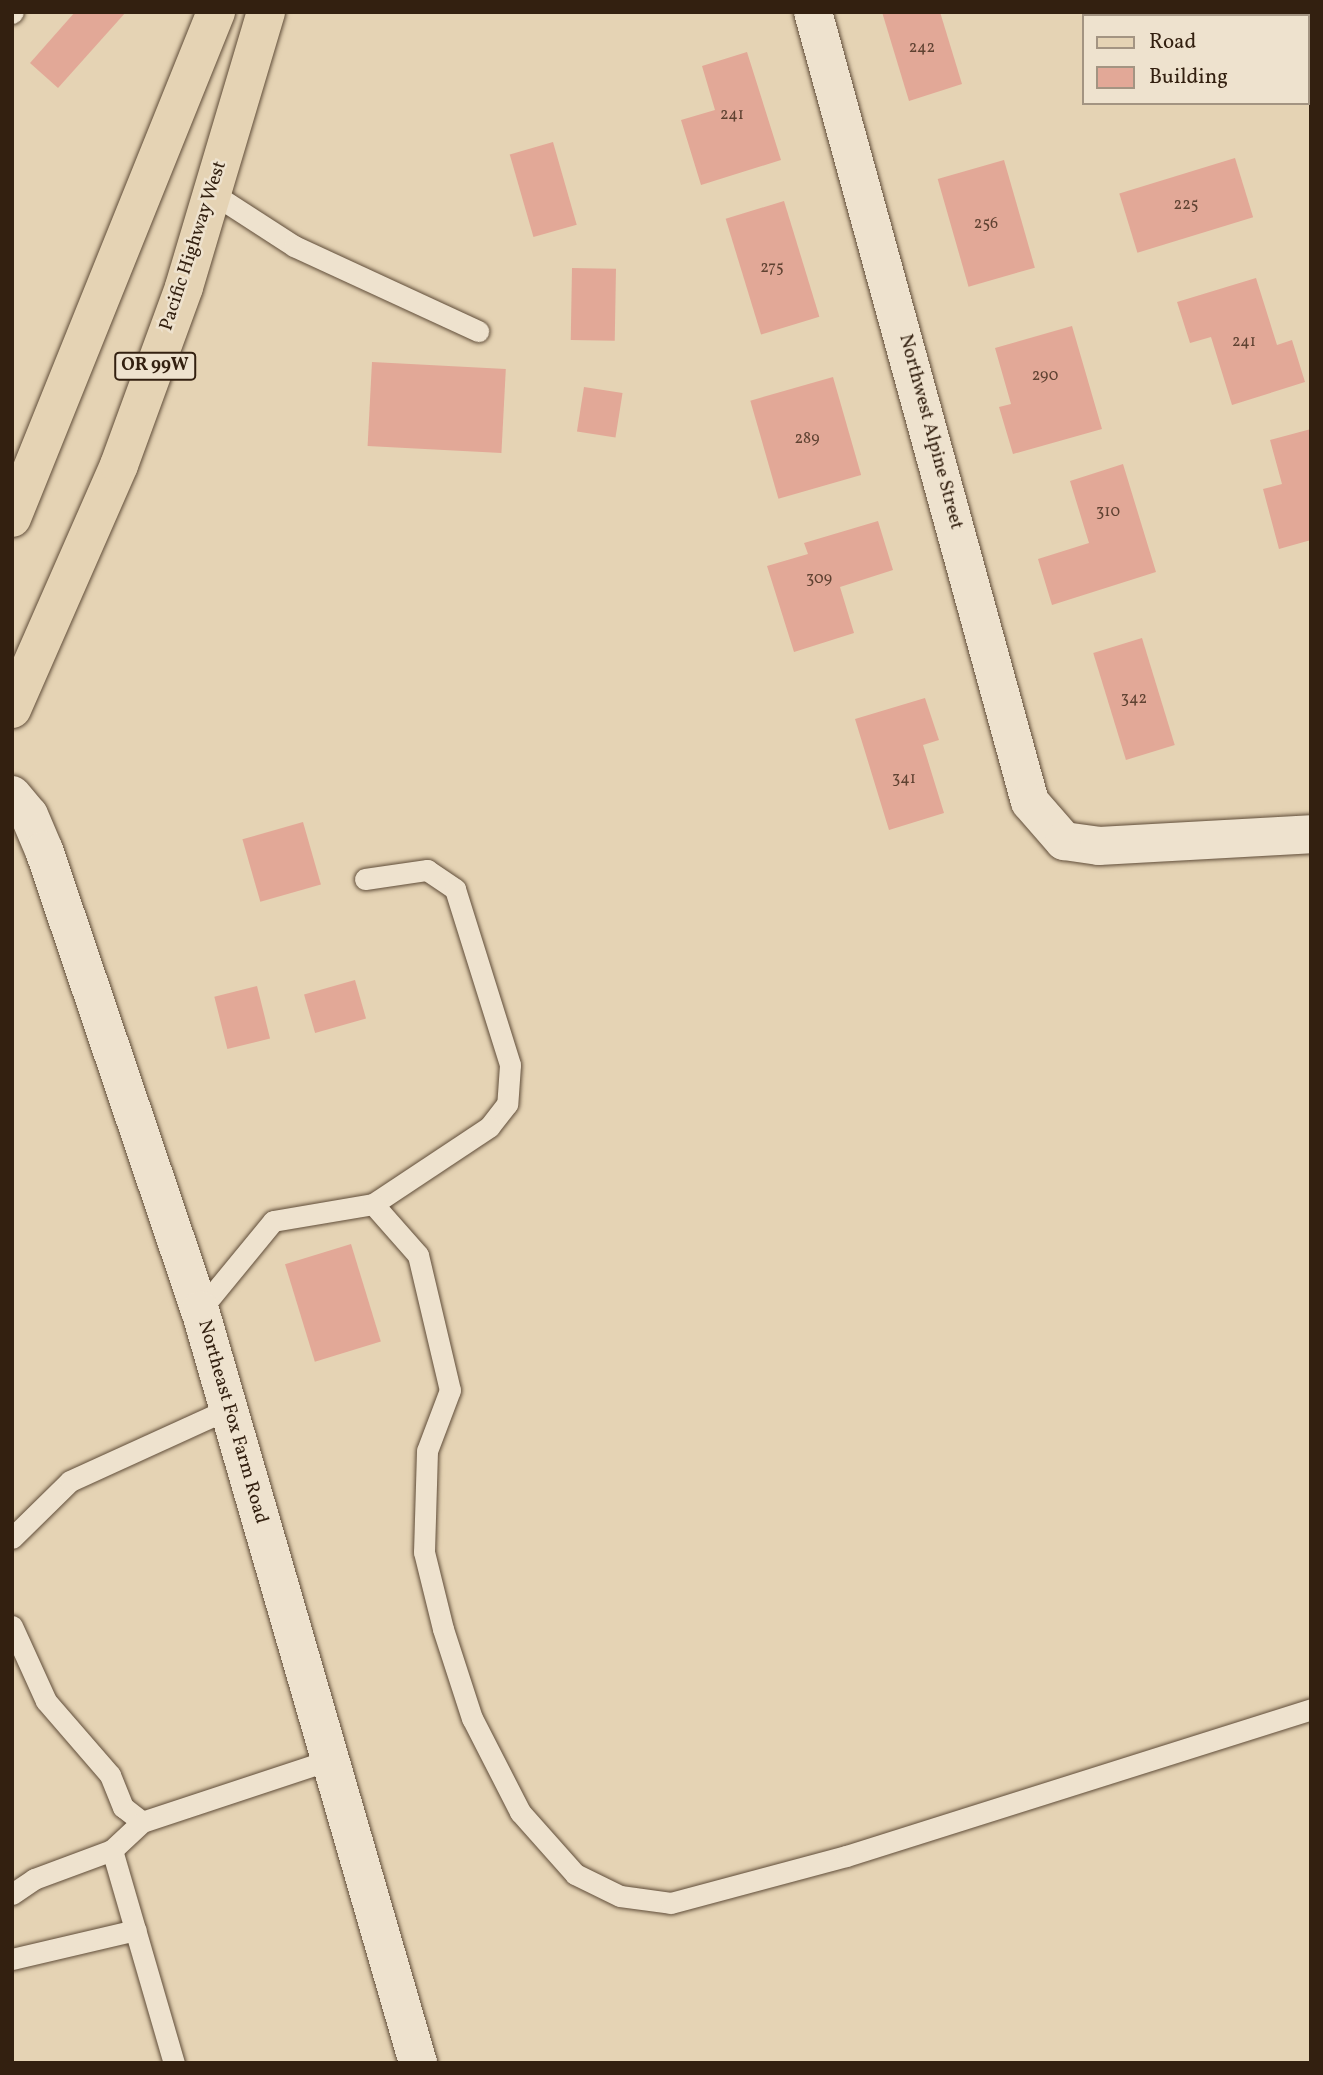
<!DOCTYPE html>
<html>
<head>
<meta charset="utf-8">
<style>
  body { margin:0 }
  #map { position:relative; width:1323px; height:2075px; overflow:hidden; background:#e5d3b4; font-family:Vollkorn,serif }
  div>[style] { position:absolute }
  .building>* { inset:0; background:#e2a897; transform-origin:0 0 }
  .roads { filter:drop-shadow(0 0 2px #604d39) drop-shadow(0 0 2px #604d39) }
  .lane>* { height:21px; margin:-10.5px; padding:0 10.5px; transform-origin:10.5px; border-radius:10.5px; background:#eee2ce }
  .street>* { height:38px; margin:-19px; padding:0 19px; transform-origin:19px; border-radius:19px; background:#eee2ce }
  .secondary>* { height:38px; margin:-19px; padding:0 19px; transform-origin:19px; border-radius:19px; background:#eee2ce }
  .primary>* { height:38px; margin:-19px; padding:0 19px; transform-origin:19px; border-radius:19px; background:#e5d3b4 }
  span { translate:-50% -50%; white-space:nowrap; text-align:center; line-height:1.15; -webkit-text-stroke:5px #eee2ce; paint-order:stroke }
  .number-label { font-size:16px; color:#5f4232 }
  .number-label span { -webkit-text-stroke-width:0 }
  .shield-label span { padding:2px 5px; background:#eee2ce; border:2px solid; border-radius:5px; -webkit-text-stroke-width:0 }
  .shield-label { font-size:18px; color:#332010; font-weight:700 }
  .street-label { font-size:19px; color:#332010 }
  .frame { position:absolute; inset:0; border:14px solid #332010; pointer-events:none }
  .legend { position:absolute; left:1082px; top:14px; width:228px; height:91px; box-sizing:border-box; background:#eee2ce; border:2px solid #a39482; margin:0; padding:9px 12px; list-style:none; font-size:21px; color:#332010 }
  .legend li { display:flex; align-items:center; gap:14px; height:35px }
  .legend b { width:35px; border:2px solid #a39482 }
</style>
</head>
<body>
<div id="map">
  <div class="building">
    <i style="clip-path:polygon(75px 12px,126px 12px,58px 88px,30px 63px)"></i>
    <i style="clip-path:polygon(882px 12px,940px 12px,962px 84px,909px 101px)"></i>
    <i style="left:1149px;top:12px;width:61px;height:4px"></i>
    <i style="clip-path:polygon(747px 52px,781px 160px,701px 185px,681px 120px,715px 110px,702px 66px)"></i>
    <i style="left:553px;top:142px;width:86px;height:45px;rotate:74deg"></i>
    <i style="left:1235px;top:158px;width:62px;height:121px;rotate:73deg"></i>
    <i style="left:1004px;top:160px;width:112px;height:69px;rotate:74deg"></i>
    <i style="left:784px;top:201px;width:121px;height:61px;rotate:73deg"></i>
    <i style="left:572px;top:268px;width:44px;height:72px;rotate:1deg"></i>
    <i style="clip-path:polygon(1256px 278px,1277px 345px,1292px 340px,1305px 382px,1232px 405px,1211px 337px,1190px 343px,1177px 302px)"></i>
    <i style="clip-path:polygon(1072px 326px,1102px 429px,1013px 454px,999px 407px,1011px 404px,995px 348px)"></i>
    <i style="left:372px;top:362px;width:134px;height:84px;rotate:3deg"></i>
    <i style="left:833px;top:377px;width:102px;height:86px;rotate:74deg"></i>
    <i style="left:584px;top:387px;width:39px;height:45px;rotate:9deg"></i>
    <i style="clip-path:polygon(1311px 429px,1311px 540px,1279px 549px,1263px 489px,1282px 484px,1270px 440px)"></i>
    <i style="clip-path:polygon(1123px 464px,1156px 572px,1052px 605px,1038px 559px,1089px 543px,1070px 481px)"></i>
    <i style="clip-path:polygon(878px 521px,893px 570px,840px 587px,854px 633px,794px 652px,767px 566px,808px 554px,804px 543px)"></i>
    <i style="left:1142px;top:638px;width:112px;height:51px;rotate:73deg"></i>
    <i style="clip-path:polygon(925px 698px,939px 740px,923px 745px,944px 813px,889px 830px,855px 719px)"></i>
    <i style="left:303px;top:822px;width:65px;height:63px;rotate:74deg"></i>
    <i style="left:355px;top:980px;width:40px;height:53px;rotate:74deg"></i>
    <i style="left:257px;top:986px;width:54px;height:44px;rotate:76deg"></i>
    <i style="left:351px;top:1244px;width:102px;height:69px;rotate:73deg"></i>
  </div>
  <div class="roads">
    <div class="lane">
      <i style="left:12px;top:13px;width:1px;rotate:-45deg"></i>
      <i style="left:212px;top:193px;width:98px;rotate:32.9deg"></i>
      <i style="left:294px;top:246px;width:203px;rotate:24.8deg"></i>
      <i style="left:365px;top:879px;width:63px;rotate:-8.3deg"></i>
      <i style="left:427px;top:870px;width:34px;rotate:34deg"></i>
      <i style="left:455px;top:889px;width:184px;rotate:72.6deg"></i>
      <i style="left:510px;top:1065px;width:39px;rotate:94deg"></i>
      <i style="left:507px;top:1104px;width:29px;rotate:128deg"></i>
      <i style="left:489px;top:1127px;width:139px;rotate:146.4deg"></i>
      <i style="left:200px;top:1310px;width:115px;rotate:-50.6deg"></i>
      <i style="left:273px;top:1221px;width:101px;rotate:-9.6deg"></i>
      <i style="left:373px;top:1204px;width:68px;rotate:48.6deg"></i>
      <i style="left:418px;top:1255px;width:139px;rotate:76.7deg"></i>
      <i style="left:450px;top:1390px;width:65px;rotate:110.7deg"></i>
      <i style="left:427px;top:1451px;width:101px;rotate:91.7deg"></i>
      <i style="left:424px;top:1552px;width:79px;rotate:76.1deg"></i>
      <i style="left:443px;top:1629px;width:94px;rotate:72deg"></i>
      <i style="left:472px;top:1718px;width:106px;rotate:62.9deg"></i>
      <i style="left:520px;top:1812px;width:83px;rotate:48.4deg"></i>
      <i style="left:575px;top:1874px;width:50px;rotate:26.1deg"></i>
      <i style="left:620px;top:1896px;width:51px;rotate:7.8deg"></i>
      <i style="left:671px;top:1903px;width:181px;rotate:-15deg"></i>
      <i style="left:846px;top:1856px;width:488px;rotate:-17.5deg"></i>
      <i style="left:12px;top:1538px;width:81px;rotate:-44.5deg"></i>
      <i style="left:70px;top:1481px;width:174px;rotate:-24.5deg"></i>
      <i style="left:12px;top:1626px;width:82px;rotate:65.6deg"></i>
      <i style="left:46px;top:1701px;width:98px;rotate:49.1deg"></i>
      <i style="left:110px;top:1775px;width:35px;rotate:68deg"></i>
      <i style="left:123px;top:1807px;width:24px;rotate:38deg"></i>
      <i style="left:142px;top:1822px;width:201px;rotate:-18.3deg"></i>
      <i style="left:142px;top:1822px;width:41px;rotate:137deg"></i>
      <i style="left:112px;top:1850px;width:222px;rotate:73.8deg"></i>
      <i style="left:12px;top:1894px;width:27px;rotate:-34deg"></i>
      <i style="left:34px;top:1879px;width:83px;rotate:-20.4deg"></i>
      <i style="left:12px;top:1959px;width:127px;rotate:-13.2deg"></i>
    </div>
    <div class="street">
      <i style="left:813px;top:12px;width:819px;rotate:74.64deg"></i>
      <i style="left:1030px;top:802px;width:52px;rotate:48.9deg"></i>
      <i style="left:1064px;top:841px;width:35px;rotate:8deg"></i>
      <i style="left:1099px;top:846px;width:212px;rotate:-3.2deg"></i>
      <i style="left:1297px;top:12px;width:4px;rotate:76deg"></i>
      <i style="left:1307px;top:48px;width:14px;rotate:73deg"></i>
    </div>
    <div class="secondary">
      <i style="left:12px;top:795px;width:26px;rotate:50deg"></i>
      <i style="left:29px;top:815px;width:38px;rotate:67deg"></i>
      <i style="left:44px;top:850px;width:486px;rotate:71.3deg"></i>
      <i style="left:200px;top:1310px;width:784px;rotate:73.85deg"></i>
    </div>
    <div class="primary">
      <i style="left:12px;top:518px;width:546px;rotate:-68.04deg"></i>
      <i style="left:12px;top:709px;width:266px;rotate:-66.3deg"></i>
      <i style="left:119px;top:465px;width:189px;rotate:-69.9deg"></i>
      <i style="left:184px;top:287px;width:287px;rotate:-73.4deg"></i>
    </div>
  </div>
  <div class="number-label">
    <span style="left:922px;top:48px">242</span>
    <span style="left:732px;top:115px">241</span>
    <span style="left:1186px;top:205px">225</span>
    <span style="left:986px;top:224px">256</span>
    <span style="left:772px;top:268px">275</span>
    <span style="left:1244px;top:342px">241</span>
    <span style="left:1045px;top:376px">290</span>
    <span style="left:807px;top:439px">289</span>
    <span style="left:1108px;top:512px">310</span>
    <span style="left:819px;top:579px">309</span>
    <span style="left:1134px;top:699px">342</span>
    <span style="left:904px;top:779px">341</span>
  </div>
  <div class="shield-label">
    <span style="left:155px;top:366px">OR 99W</span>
  </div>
  <div class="street-label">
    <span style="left:194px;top:246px;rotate:-72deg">Pacific Highway West</span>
    <span style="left:930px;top:432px;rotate:75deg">Northwest Alpine Street</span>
    <span style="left:232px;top:1422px;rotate:74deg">Northeast Fox Farm Road</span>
  </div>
  <div class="frame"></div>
  <ul class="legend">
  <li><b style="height:9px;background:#e5d3b4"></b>Road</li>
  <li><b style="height:19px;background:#e2a897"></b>Building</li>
  </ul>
</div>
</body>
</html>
